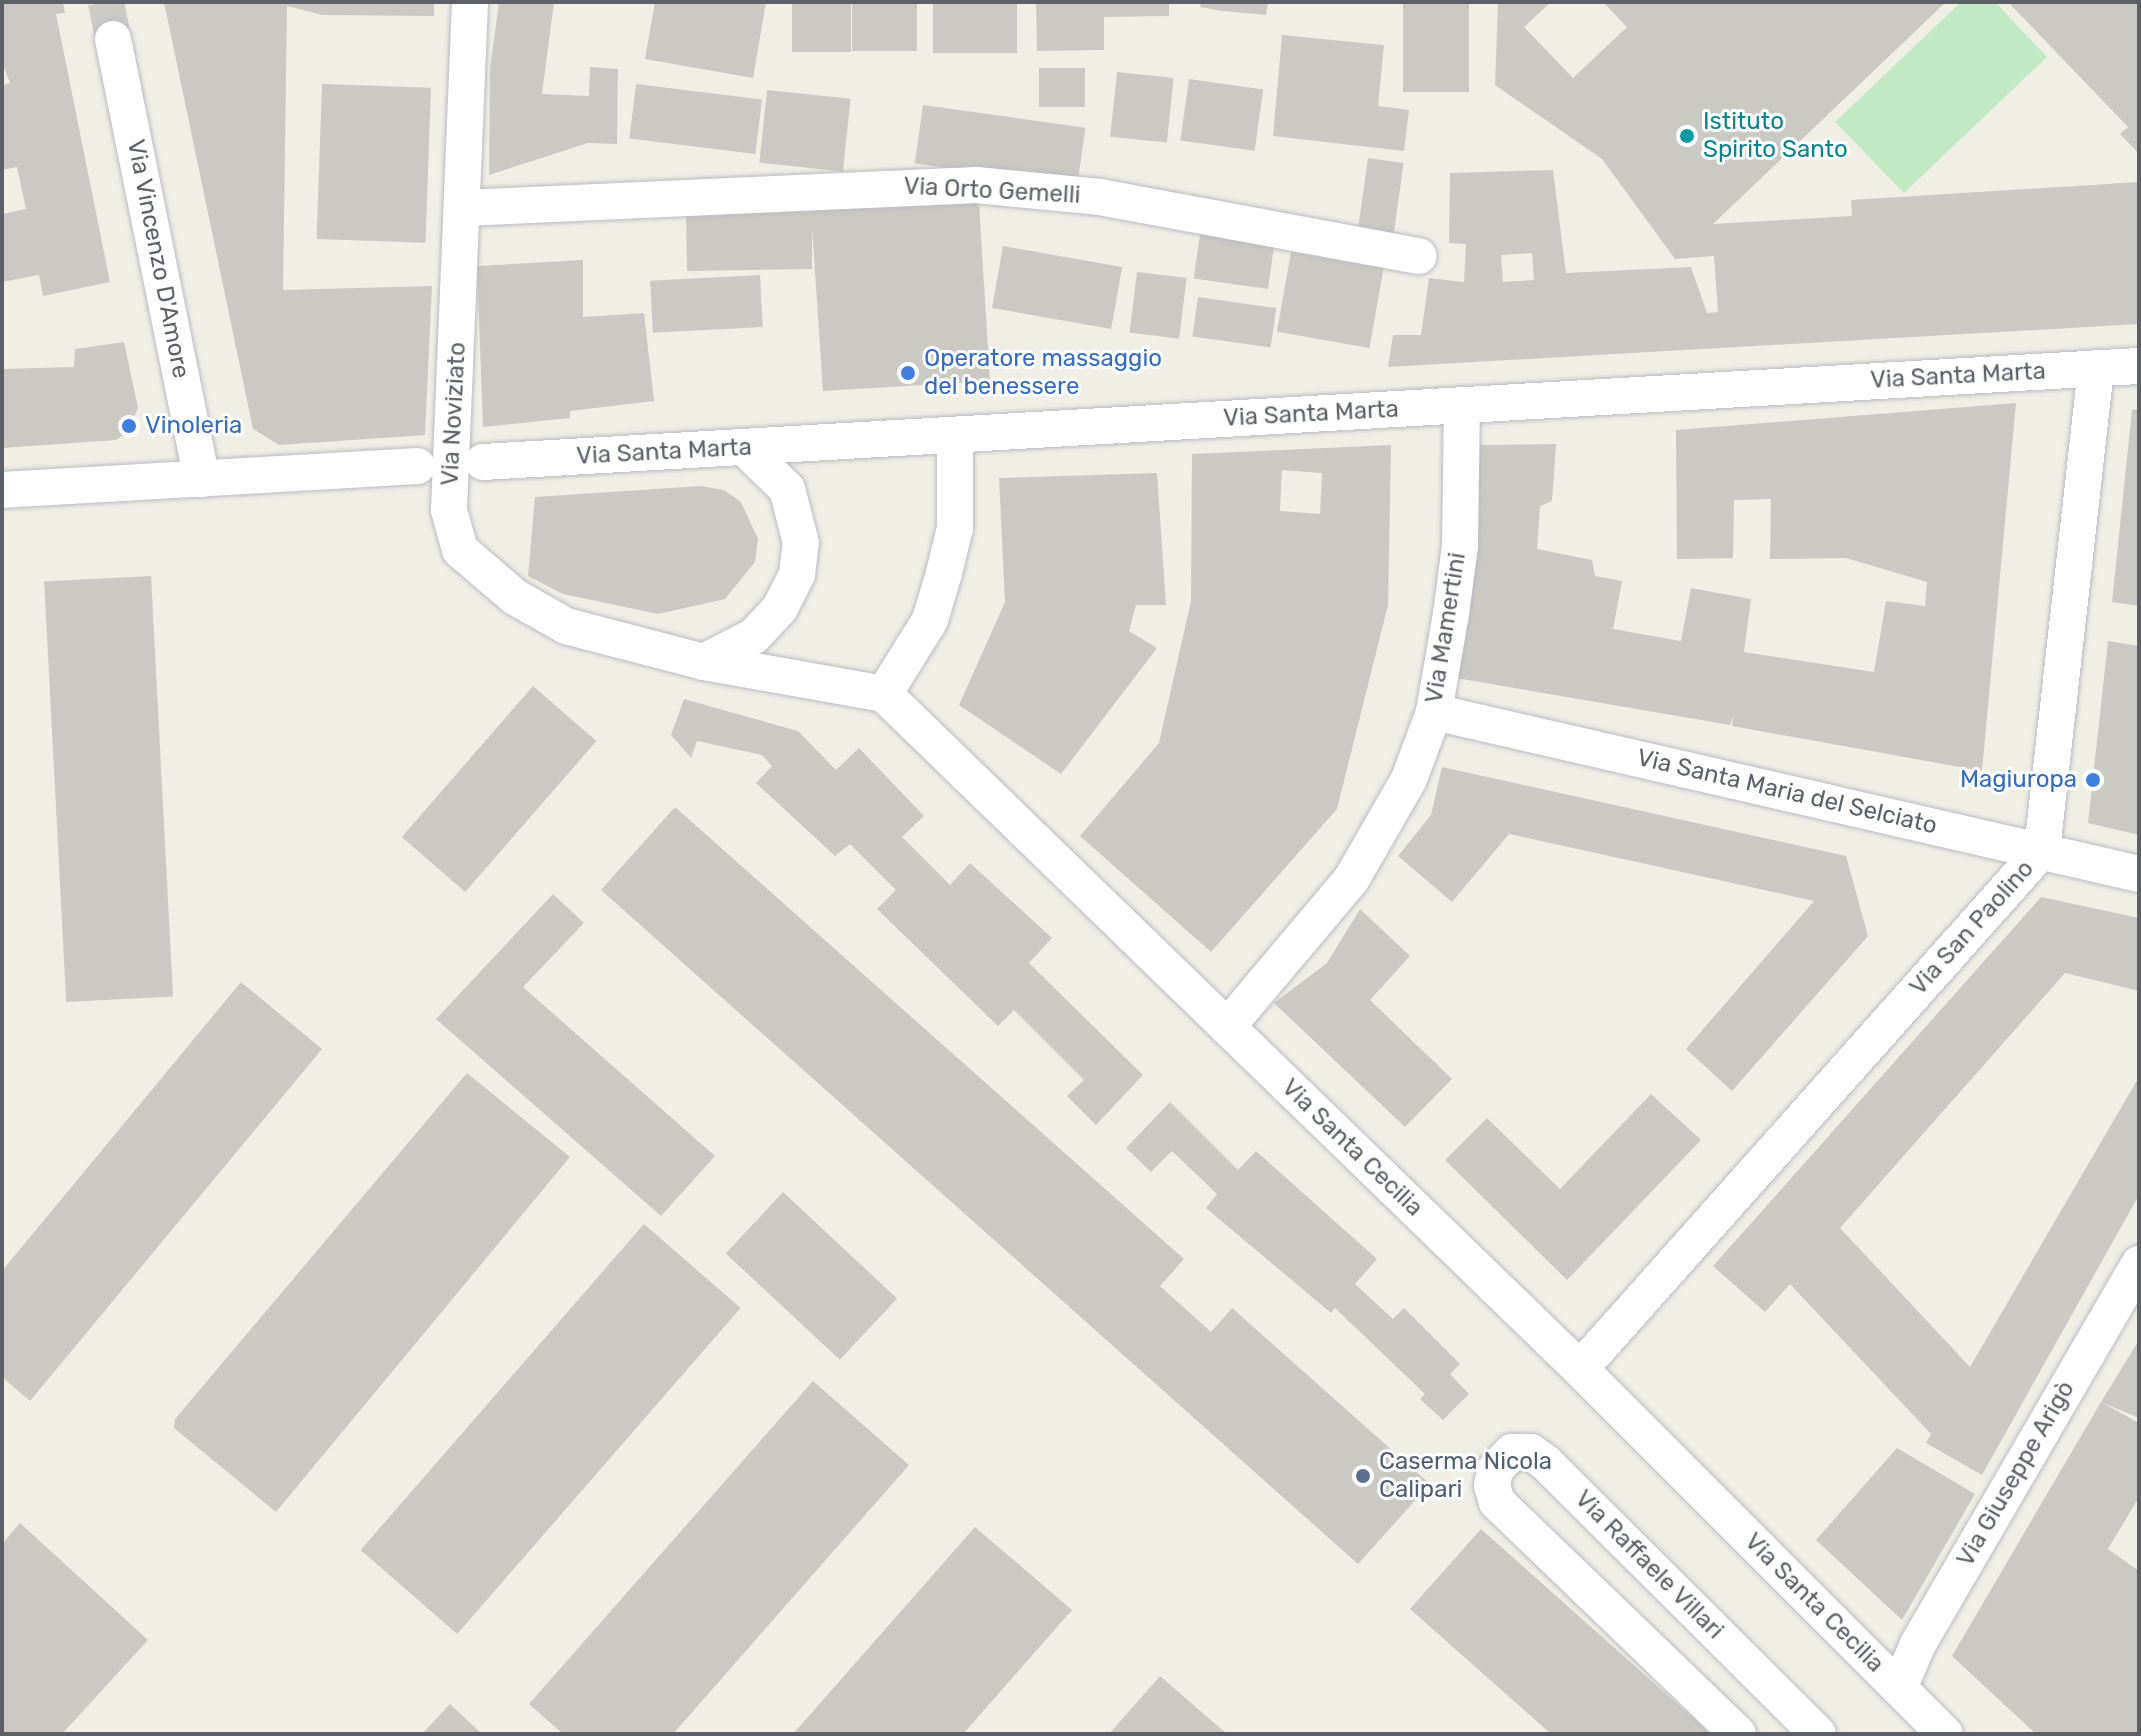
<!DOCTYPE html>
<html>
<head>
<meta charset="utf-8">
<style>
  body { margin:0 }
  #map { position:relative; width:2141px; height:1736px; overflow:hidden; background:#f0efe6; font-family:Rubik,sans-serif }
  div>[style] { position:absolute }
  .green>* { inset:0; background:#c1e9c4 }
  .building>* { inset:0; background:#cbc9c3; transform-origin:0 0 }
  .minor-tunnel>* { height:36px; margin-top:-18px; transform-origin:0; background:repeating-linear-gradient(90deg,#cbccc6 0 36px,transparent 0 54px) }
  .roads { filter:drop-shadow(0 0 2px #b8bbc0) drop-shadow(0 0 2px #b8bbc0) }
  .minor>* { height:36px; margin:-18px; padding:0 18px; transform-origin:18px; border-radius:18px; background:#fff }
  .dots>* { width:22px; height:22px; translate:-50% -50%; box-sizing:border-box; border:4px solid #fff; border-radius:50% }
  span { translate:-50% -50%; white-space:nowrap; text-align:center; line-height:1.15; -webkit-text-stroke:6px #fff; paint-order:stroke }
  .culture-label { font-size:24px; color:#0d838f }
  .left { translate:0 -50%; text-align:left }
  .street-label { font-size:24px; color:#5d6167 }
  .shop-label { font-size:24px; color:#366cbe }
  .right { translate:-100% -50%; text-align:right }
  .service-label { font-size:24px; color:#4e5e75 }
  .frame { position:absolute; inset:0; border:4px solid #5d6167; pointer-events:none }
</style>
</head>
<body>
<div id="map">
  <div class="green">
    <i style="clip-path:polygon(1961px 2px,1995px 2px,2047px 57px,1904px 193px,1835px 122px)"></i>
  </div>
  <div class="building">
    <i style="clip-path:polygon(2px 2px,63px 2px,65px 13px,56px 14px,110px 282px,43px 296px,39px 275px,2px 282px,2px 214px,26px 209px,17px 167px,2px 170px,2px 85px,10px 83px,2px 62px)"></i>
    <i style="clip-path:polygon(164px 2px,434px 2px,434px 16px,322px 15px,287px 6px,283px 290px,432px 286px,425px 435px,279px 445px,253px 429px)"></i>
    <i style="clip-path:polygon(499px 2px,554px 2px,542px 94px,589px 96px,590px 67px,618px 69px,617px 144px,588px 143px,489px 175px,490px 69px)"></i>
    <i style="clip-path:polygon(655px 2px,766px 2px,753px 78px,645px 59px)"></i>
    <i style="left:792px;top:2px;width:59px;height:50px"></i>
    <i style="left:852px;top:2px;width:65px;height:49px"></i>
    <i style="left:933px;top:2px;width:84px;height:51px"></i>
    <i style="clip-path:polygon(1036px 2px,1169px 2px,1169px 16px,1104px 17px,1104px 50px,1037px 51px)"></i>
    <i style="clip-path:polygon(1201px 2px,1268px 2px,1266px 15px,1222px 11px,1200px 7px)"></i>
    <i style="left:1403px;top:2px;width:66px;height:90px"></i>
    <i style="clip-path:polygon(evenodd,1498px 2px,1551px 2px,1524px 27px,1573px 78px,1627px 27px,1603px 2px,1946px 2px,1713px 224px,1852px 216px,1851px 200px,2139px 182px,2139px 324px,1388px 367px,1393px 335px,1421px 335px,1429px 278px,1464px 282px,1466px 244px,1449px 243px,1450px 173px,1553px 170px,1566px 273px,1691px 267px,1707px 313px,1718px 312px,1714px 256px,1675px 259px,1602px 159px,1495px 85px,1498px 2px,1532px 253px,1534px 280px,1503px 282px,1501px 255px,1532px 253px)"></i>
    <i style="clip-path:polygon(2008px 2px,2139px 2px,2139px 154px,2120px 134px,2128px 127px)"></i>
    <i style="clip-path:polygon(1282px 35px,1384px 45px,1378px 106px,1409px 110px,1404px 151px,1273px 136px)"></i>
    <i style="left:1039px;top:68px;width:46px;height:39px"></i>
    <i style="left:1117px;top:72px;width:57px;height:65px;rotate:6deg"></i>
    <i style="left:1189px;top:79px;width:75px;height:62px;rotate:8deg"></i>
    <i style="left:322px;top:84px;width:109px;height:155px;rotate:2deg"></i>
    <i style="left:636px;top:84px;width:127px;height:55px;rotate:7deg"></i>
    <i style="left:767px;top:90px;width:84px;height:73px;rotate:6deg"></i>
    <i style="left:923px;top:105px;width:164px;height:59px;rotate:8deg"></i>
    <i style="left:1368px;top:158px;width:36px;height:74px;rotate:8deg"></i>
    <i style="clip-path:polygon(979px 203px,990px 381px,823px 391px,812px 228px,812px 269px,687px 271px,686px 215px)"></i>
    <i style="left:1201px;top:227px;width:75px;height:52px;rotate:8deg"></i>
    <i style="left:1003px;top:246px;width:121px;height:63px;rotate:10deg"></i>
    <i style="left:1291px;top:252px;width:94px;height:81px;rotate:10deg"></i>
    <i style="clip-path:polygon(583px 260px,583px 317px,644px 313px,654px 401px,570px 411px,570px 418px,483px 427px,477px 266px)"></i>
    <i style="left:1137px;top:272px;width:50px;height:61px;rotate:7deg"></i>
    <i style="left:760px;top:275px;width:52px;height:110px;rotate:87deg"></i>
    <i style="left:1198px;top:297px;width:79px;height:40px;rotate:8deg"></i>
    <i style="clip-path:polygon(124px 342px,138px 408px,127px 433px,116px 440px,2px 448px,2px 369px,74px 367px,75px 349px)"></i>
    <i style="clip-path:polygon(2016px 403px,1982px 771px,1732px 726px,1733px 716px,1730px 725px,1456px 678px,1476px 445px,1556px 444px,1552px 501px,1540px 506px,1537px 549px,1592px 560px,1595px 576px,1622px 581px,1613px 629px,1681px 641px,1691px 588px,1751px 599px,1744px 652px,1874px 672px,1886px 601px,1925px 606px,1927px 582px,1846px 558px,1770px 559px,1771px 499px,1734px 500px,1733px 558px,1677px 559px,1676px 430px)"></i>
    <i style="clip-path:polygon(2139px 409px,2139px 606px,2112px 602px,2132px 410px)"></i>
    <i style="clip-path:polygon(evenodd,1391px 445px,1388px 605px,1337px 809px,1211px 952px,1080px 836px,1159px 743px,1191px 601px,1192px 454px,1391px 445px,1282px 470px,1322px 473px,1320px 514px,1280px 511px,1282px 470px)"></i>
    <i style="clip-path:polygon(1157px 473px,1166px 605px,1136px 605px,1129px 631px,1157px 648px,1061px 774px,959px 705px,1005px 602px,999px 478px)"></i>
    <i style="clip-path:polygon(700px 486px,724px 490px,741px 502px,758px 539px,755px 562px,725px 599px,658px 614px,563px 594px,528px 576px,535px 497px)"></i>
    <i style="left:151px;top:576px;width:421px;height:107px;rotate:87deg"></i>
    <i style="clip-path:polygon(2108px 641px,2139px 646px,2139px 835px,2088px 823px)"></i>
    <i style="left:533px;top:686px;width:84px;height:200px;rotate:41deg"></i>
    <i style="clip-path:polygon(684px 699px,798px 731px,836px 770px,859px 748px,924px 816px,902px 837px,950px 885px,970px 863px,1052px 938px,1029px 963px,1143px 1075px,1096px 1125px,1067px 1096px,1084px 1080px,1014px 1010px,998px 1026px,877px 909px,896px 890px,850px 844px,835px 856px,756px 783px,772px 766px,762px 755px,697px 741px,691px 758px,671px 735px)"></i>
    <i style="clip-path:polygon(1442px 767px,1846px 856px,1868px 936px,1732px 1091px,1686px 1049px,1814px 901px,1509px 834px,1452px 902px,1398px 856px,1431px 815px)"></i>
    <i style="clip-path:polygon(675px 807px,1184px 1259px,1160px 1286px,1211px 1332px,1232px 1308px,1430px 1484px,1358px 1564px,601px 890px)"></i>
    <i style="clip-path:polygon(553px 894px,584px 923px,523px 987px,715px 1156px,661px 1216px,436px 1019px)"></i>
    <i style="clip-path:polygon(2041px 897px,2139px 918px,2139px 991px,2065px 973px,1840px 1228px,1970px 1367px,2139px 1077px,2139px 1195px,1982px 1475px,1926px 1443px,1931px 1434px,1790px 1284px,1765px 1312px,1713px 1266px)"></i>
    <i style="clip-path:polygon(1360px 909px,1410px 956px,1370px 1000px,1452px 1079px,1405px 1127px,1274px 1003px,1327px 963px)"></i>
    <i style="clip-path:polygon(241px 982px,322px 1049px,30px 1401px,2px 1377px,2px 1271px)"></i>
    <i style="clip-path:polygon(467px 1073px,570px 1157px,276px 1512px,174px 1428px,175px 1419px)"></i>
    <i style="clip-path:polygon(1651px 1094px,1701px 1140px,1567px 1280px,1445px 1160px,1487px 1118px,1560px 1189px)"></i>
    <i style="clip-path:polygon(1170px 1102px,1238px 1170px,1256px 1151px,1377px 1259px,1355px 1284px,1393px 1319px,1404px 1308px,1460px 1364px,1450px 1374px,1469px 1394px,1443px 1420px,1420px 1399px,1425px 1394px,1335px 1308px,1331px 1313px,1206px 1208px,1217px 1194px,1172px 1151px,1151px 1172px,1126px 1148px)"></i>
    <i style="left:783px;top:1192px;width:156px;height:84px;rotate:43deg"></i>
    <i style="left:644px;top:1224px;width:128px;height:432px;rotate:41deg"></i>
    <i style="clip-path:polygon(2139px 1340px,2139px 1418px,2101px 1402px)"></i>
    <i style="clip-path:polygon(813px 1381px,909px 1465px,673px 1734px,563px 1734px,529px 1704px)"></i>
    <i style="clip-path:polygon(2101px 1402px,2139px 1423px,2139px 1497px,2108px 1549px,2139px 1571px,2139px 1734px,2036px 1734px,1952px 1656px)"></i>
    <i style="clip-path:polygon(1897px 1448px,1975px 1494px,1902px 1620px,1816px 1540px)"></i>
    <i style="clip-path:polygon(20px 1523px,148px 1640px,62px 1734px,2px 1734px,2px 1544px)"></i>
    <i style="clip-path:polygon(975px 1527px,1072px 1610px,963px 1734px,793px 1734px)"></i>
    <i style="clip-path:polygon(1481px 1529px,1711px 1734px,1551px 1734px,1410px 1609px)"></i>
    <i style="clip-path:polygon(1160px 1676px,1227px 1734px,1109px 1734px)"></i>
    <i style="clip-path:polygon(450px 1704px,482px 1734px,422px 1734px)"></i>
  </div>
  <div class="minor-tunnel">
    <i style="left:106px;top:2px;width:38px;rotate:79deg"></i>
  </div>
  <div class="roads">
    <div class="minor">
      <i style="left:470px;top:2px;width:508px;rotate:92.37deg"></i>
      <i style="left:449px;top:510px;width:41px;rotate:74.6deg"></i>
      <i style="left:460px;top:550px;width:72px;rotate:40.5deg"></i>
      <i style="left:515px;top:597px;width:59px;rotate:29.6deg"></i>
      <i style="left:566px;top:626px;width:143px;rotate:14.6deg"></i>
      <i style="left:704px;top:662px;width:183px;rotate:10.1deg"></i>
      <i style="left:884px;top:694px;width:970px;rotate:44.12deg"></i>
      <i style="left:1580px;top:1369px;width:516px;rotate:45deg"></i>
      <i style="left:113px;top:39px;width:449px;rotate:78.6deg"></i>
      <i style="left:464px;top:208px;width:513px;rotate:-2.57deg"></i>
      <i style="left:976px;top:185px;width:125px;rotate:5.5deg"></i>
      <i style="left:1100px;top:197px;width:324px;rotate:10.5deg"></i>
      <i style="left:483px;top:462px;width:1659px;rotate:-3.32deg"></i>
      <i style="left:2px;top:490px;width:416px;rotate:-3.3deg"></i>
      <i style="left:704px;top:662px;width:56px;rotate:-27.5deg"></i>
      <i style="left:754px;top:636px;width:38px;rotate:-47deg"></i>
      <i style="left:780px;top:608px;width:38px;rotate:-63deg"></i>
      <i style="left:797px;top:574px;width:31px;rotate:-83deg"></i>
      <i style="left:801px;top:543px;width:56px;rotate:-104.5deg"></i>
      <i style="left:787px;top:489px;width:60px;rotate:-135.7deg"></i>
      <i style="left:884px;top:694px;width:87px;rotate:-58.1deg"></i>
      <i style="left:930px;top:620px;width:49px;rotate:-73.4deg"></i>
      <i style="left:944px;top:573px;width:46px;rotate:-76.3deg"></i>
      <i style="left:955px;top:528px;width:93px;rotate:-90deg"></i>
      <i style="left:1434px;top:712px;width:723px;rotate:12.94deg"></i>
      <i style="left:1227px;top:1027px;width:192px;rotate:-49.9deg"></i>
      <i style="left:1351px;top:880px;width:116px;rotate:-60.1deg"></i>
      <i style="left:1409px;top:779px;width:72px;rotate:-69.5deg"></i>
      <i style="left:1434px;top:712px;width:99px;rotate:-80.2deg"></i>
      <i style="left:1451px;top:614px;width:69px;rotate:-82.5deg"></i>
      <i style="left:1460px;top:546px;width:141px;rotate:-89.2deg"></i>
      <i style="left:1580px;top:1369px;width:695px;rotate:-48.33deg"></i>
      <i style="left:2042px;top:850px;width:485px;rotate:-83.6deg"></i>
      <i style="left:1899px;top:1688px;width:48px;rotate:-66.6deg"></i>
      <i style="left:1918px;top:1644px;width:440px;rotate:-59.8deg"></i>
      <i style="left:1738px;top:1734px;width:335px;rotate:-136.1deg"></i>
      <i style="left:1497px;top:1502px;width:17px;rotate:-107deg"></i>
      <i style="left:1492px;top:1486px;width:16px;rotate:-79deg"></i>
      <i style="left:1495px;top:1470px;width:25px;rotate:-47deg"></i>
      <i style="left:1512px;top:1452px;width:19px"></i>
      <i style="left:1531px;top:1452px;width:19px;rotate:36deg"></i>
      <i style="left:1546px;top:1463px;width:384px;rotate:44.9deg"></i>
    </div>
  </div>
  <div class="dots">
    <i style="left:1687px;top:136px;background:#0f9aa8"></i>
    <i style="left:908px;top:373px;background:#3f7fe0"></i>
    <i style="left:129px;top:426px;background:#3f7fe0"></i>
    <i style="left:2093px;top:780px;background:#3f7fe0"></i>
    <i style="left:1363px;top:1476px;background:#5c6f8a"></i>
  </div>
  <div class="culture-label">
    <span class="left" style="left:1703px;top:136px">Istituto<br>Spirito Santo</span>
  </div>
  <div class="street-label">
    <span style="left:992px;top:191px;rotate:3deg">Via Orto Gemelli</span>
    <span style="left:158px;top:259px;rotate:79deg">Via Vincenzo D'Amore</span>
    <span style="left:1958px;top:376px;rotate:-3deg">Via Santa Marta</span>
    <span style="left:454px;top:414px;rotate:-87deg">Via Noviziato</span>
    <span style="left:1311px;top:414px;rotate:-3deg">Via Santa Marta</span>
    <span style="left:664px;top:452px;rotate:-3deg">Via Santa Marta</span>
    <span style="left:1446px;top:628px;rotate:-81deg">Via Mamertini</span>
    <span style="left:1787px;top:792px;rotate:13deg">Via Santa Maria del Selciato</span>
    <span style="left:1972px;top:928px;rotate:-48deg">Via San Paolino</span>
    <span style="left:1352px;top:1148px;rotate:44deg">Via Santa Cecilia</span>
    <span style="left:2016px;top:1474px;rotate:-60deg">Via Giuseppe Arigò</span>
    <span style="left:1649px;top:1565px;rotate:45deg">Via Raffaele Villari</span>
    <span style="left:1814px;top:1603px;rotate:45deg">Via Santa Cecilia</span>
  </div>
  <div class="shop-label">
    <span class="left" style="left:924px;top:373px">Operatore massaggio<br>del benessere</span>
    <span class="left" style="left:145px;top:426px">Vinoleria</span>
    <span class="right" style="left:2077px;top:780px">Magiuropa</span>
  </div>
  <div class="service-label">
    <span class="left" style="left:1379px;top:1476px">Caserma Nicola<br>Calipari</span>
  </div>
  <div class="frame"></div>
</div>
</body>
</html>
